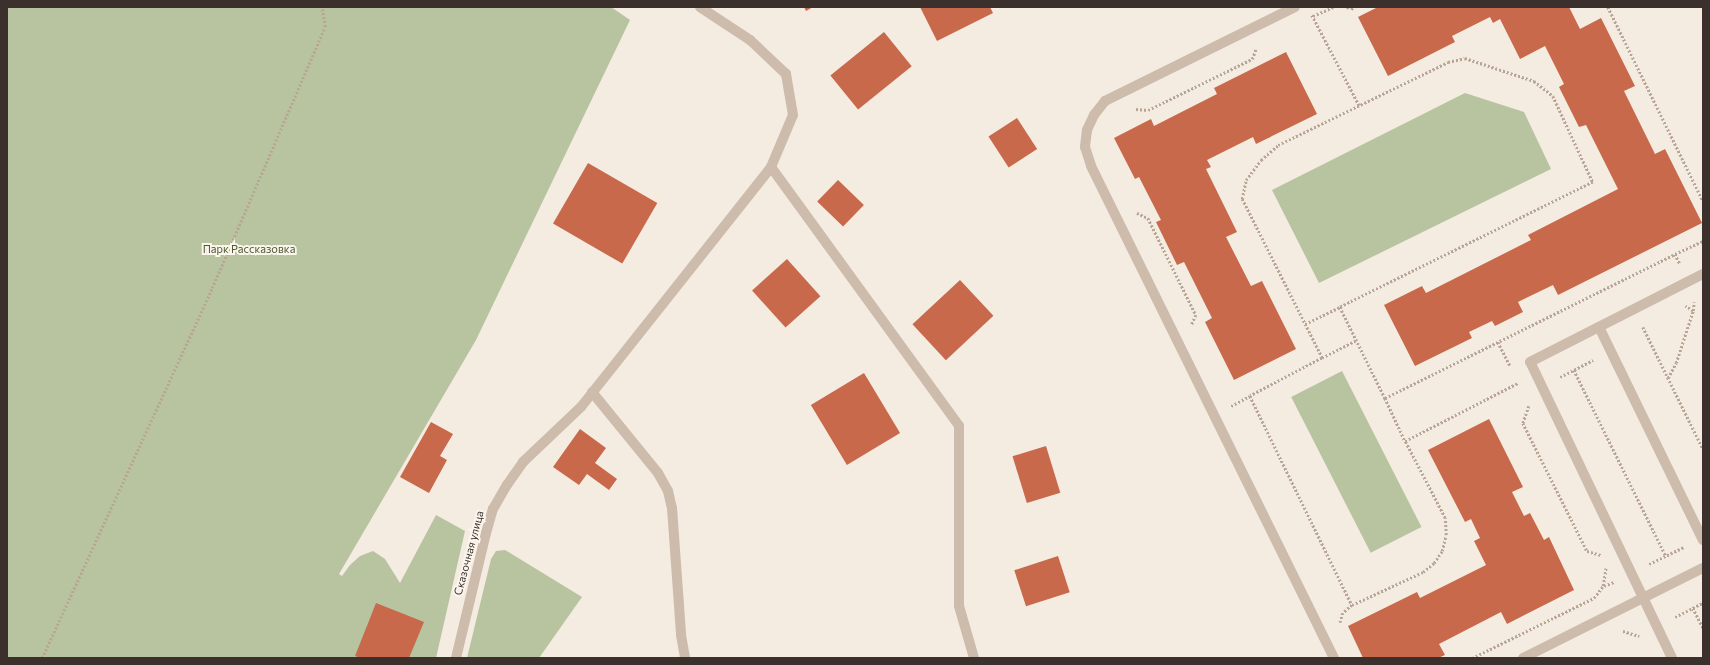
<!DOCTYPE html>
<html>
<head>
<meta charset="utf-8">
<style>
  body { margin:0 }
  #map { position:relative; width:1710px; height:665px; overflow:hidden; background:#f4ebe1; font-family:Commissioner,sans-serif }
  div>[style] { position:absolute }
  .green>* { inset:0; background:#b8c4a0; transform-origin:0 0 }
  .building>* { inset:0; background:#c8694b; transform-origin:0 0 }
  .path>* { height:2.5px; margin-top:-1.25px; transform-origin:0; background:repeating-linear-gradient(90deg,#b9a596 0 2px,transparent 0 4px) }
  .lane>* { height:10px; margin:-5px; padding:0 5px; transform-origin:5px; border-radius:5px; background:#cdbbac }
  .street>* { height:10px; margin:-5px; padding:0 5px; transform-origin:5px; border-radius:5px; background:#cdbbac }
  span { translate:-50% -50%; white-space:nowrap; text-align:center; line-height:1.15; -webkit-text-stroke:4px #fbf5ee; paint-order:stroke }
  .park-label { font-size:11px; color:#4a5a2e }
  .street-label { font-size:11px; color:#3b302b }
  .frame { position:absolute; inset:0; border:8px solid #3b302b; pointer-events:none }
</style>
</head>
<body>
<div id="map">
  <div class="green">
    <i style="clip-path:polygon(7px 7px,611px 7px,630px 20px,476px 340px,339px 574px,342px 576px,350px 565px,360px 556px,373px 551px,385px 559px,400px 583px,436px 515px,465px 531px,436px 658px,7px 658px)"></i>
    <i style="clip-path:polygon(1465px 93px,1524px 112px,1551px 169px,1319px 283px,1272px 190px)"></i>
    <i style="left:1342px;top:371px;width:175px;height:57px;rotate:63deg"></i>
    <i style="clip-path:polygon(505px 550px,582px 597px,539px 658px,467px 658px,491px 559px,496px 551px)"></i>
  </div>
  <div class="building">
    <i style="clip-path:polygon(804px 7px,813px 7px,806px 11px)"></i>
    <i style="clip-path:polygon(920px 7px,990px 7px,993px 13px,937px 41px)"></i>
    <i style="clip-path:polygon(1378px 7px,1569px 7px,1580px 29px,1601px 18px,1635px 86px,1624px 91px,1655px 154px,1665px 149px,1702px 223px,1558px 295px,1553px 285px,1518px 302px,1523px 312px,1495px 326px,1492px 321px,1469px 332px,1472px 338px,1415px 366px,1384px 305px,1422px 286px,1426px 293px,1531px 240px,1528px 235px,1618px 189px,1586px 125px,1579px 127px,1559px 87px,1564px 84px,1545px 46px,1520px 59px,1500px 19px,1493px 23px,1490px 17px,1452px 36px,1455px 42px,1388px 76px,1358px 17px)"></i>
    <i style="left:884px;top:32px;width:44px;height:69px;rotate:51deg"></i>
    <i style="clip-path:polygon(1286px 52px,1317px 114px,1256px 144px,1253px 137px,1207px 160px,1211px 167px,1206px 169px,1237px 232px,1226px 237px,1251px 286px,1262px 281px,1296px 349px,1234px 380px,1205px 322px,1212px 318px,1184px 262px,1177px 265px,1156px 222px,1161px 220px,1139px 177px,1135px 179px,1114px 138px,1151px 119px,1154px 126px,1217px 94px,1214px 88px)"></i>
    <i style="left:1017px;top:118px;width:37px;height:34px;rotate:57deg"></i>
    <i style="left:588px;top:163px;width:80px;height:70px;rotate:30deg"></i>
    <i style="left:838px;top:180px;width:36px;height:30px;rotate:44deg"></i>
    <i style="left:787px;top:259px;width:50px;height:47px;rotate:48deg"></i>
    <i style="left:960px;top:280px;width:49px;height:65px;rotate:47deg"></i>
    <i style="left:864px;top:373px;width:70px;height:62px;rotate:59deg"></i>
    <i style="clip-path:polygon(1489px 419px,1523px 487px,1512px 492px,1524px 516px,1530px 513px,1544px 540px,1549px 537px,1574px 590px,1507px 624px,1501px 612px,1439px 644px,1445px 655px,1438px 658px,1363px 658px,1348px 626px,1417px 592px,1420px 598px,1486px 565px,1474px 541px,1480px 538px,1471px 519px,1465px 522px,1428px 450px)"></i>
    <i style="clip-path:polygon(431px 422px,453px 434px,440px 456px,447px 460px,429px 493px,400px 477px)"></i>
    <i style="clip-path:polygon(580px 429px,606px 448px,595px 463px,617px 479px,609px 490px,587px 474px,579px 485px,553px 467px)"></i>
    <i style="left:1046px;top:446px;width:49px;height:35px;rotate:73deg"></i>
    <i style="left:1058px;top:556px;width:38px;height:46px;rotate:72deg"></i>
    <i style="clip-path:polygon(376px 603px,424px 622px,409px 658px,361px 658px,355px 656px)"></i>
  </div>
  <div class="path">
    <i style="left:1347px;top:7px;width:4px;rotate:27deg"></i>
    <i style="left:1351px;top:9px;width:4px;rotate:-34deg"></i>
    <i style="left:1608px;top:7px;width:216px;rotate:63.9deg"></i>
    <i style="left:1312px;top:15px;width:102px;rotate:62.4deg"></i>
    <i style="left:1313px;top:16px;width:22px;rotate:-24deg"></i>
    <i style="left:1136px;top:109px;width:12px;rotate:5deg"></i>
    <i style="left:1148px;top:110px;width:116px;rotate:-26.1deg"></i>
    <i style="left:1252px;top:59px;width:11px;rotate:-68deg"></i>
    <i style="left:1137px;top:213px;width:12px;rotate:24deg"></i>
    <i style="left:1148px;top:218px;width:108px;rotate:63.7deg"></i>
    <i style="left:1196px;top:315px;width:10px;rotate:114deg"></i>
    <i style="left:1675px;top:254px;width:31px;rotate:-25deg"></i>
    <i style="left:1693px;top:311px;width:9px;rotate:-84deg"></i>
    <i style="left:1305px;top:324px;width:39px;rotate:-26deg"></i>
    <i style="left:1643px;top:327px;width:136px;rotate:63.8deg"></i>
    <i style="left:1356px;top:341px;width:38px;rotate:153deg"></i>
    <i style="left:1322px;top:358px;width:178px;rotate:-116.7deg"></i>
    <i style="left:1242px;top:199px;width:19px;rotate:-78deg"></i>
    <i style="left:1246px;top:180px;width:25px;rotate:-53deg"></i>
    <i style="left:1261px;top:160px;width:23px;rotate:-41deg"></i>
    <i style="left:1278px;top:145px;width:189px;rotate:-26deg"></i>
    <i style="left:1448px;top:62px;width:17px;rotate:-13deg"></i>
    <i style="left:1465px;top:58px;width:73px;rotate:18.4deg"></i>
    <i style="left:1534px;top:81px;width:24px;rotate:38deg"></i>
    <i style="left:1553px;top:96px;width:95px;rotate:65.1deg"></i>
    <i style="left:1593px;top:182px;width:282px;rotate:153.7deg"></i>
    <i style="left:1340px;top:307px;width:102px;rotate:63.7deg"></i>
    <i style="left:1385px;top:398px;width:324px;rotate:-26.4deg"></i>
    <i style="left:1675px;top:254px;width:11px;rotate:63deg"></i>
    <i style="left:1498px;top:342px;width:27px;rotate:63deg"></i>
    <i style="left:1322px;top:358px;width:81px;rotate:152.2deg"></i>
    <i style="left:1250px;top:396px;width:233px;rotate:64deg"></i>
    <i style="left:1352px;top:605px;width:12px;rotate:138deg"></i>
    <i style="left:1343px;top:613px;width:10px;rotate:107deg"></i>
    <i style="left:1574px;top:370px;width:208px;rotate:63.7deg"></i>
    <i style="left:1560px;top:377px;width:37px;rotate:-27deg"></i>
    <i style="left:1668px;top:378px;width:17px;rotate:-62deg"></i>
    <i style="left:1676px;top:363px;width:55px;rotate:-71.9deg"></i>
    <i style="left:1693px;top:311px;width:9px;rotate:-148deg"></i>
    <i style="left:1385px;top:398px;width:47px;rotate:65.1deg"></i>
    <i style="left:1231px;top:406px;width:21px;rotate:-28deg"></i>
    <i style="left:1529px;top:406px;width:18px;rotate:109deg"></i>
    <i style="left:1523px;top:423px;width:143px;rotate:63.4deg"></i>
    <i style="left:1587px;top:551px;width:15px;rotate:16deg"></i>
    <i style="left:1649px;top:564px;width:39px;rotate:-26deg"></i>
    <i style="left:1604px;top:586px;width:11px;rotate:-22deg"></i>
    <i style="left:1352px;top:605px;width:78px;rotate:-24.9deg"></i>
    <i style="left:1423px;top:572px;width:14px;rotate:-39deg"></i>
    <i style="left:1434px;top:563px;width:14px;rotate:-56deg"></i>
    <i style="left:1442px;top:551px;width:16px;rotate:-76deg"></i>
    <i style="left:1446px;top:535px;width:17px;rotate:-93deg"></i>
    <i style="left:1445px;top:518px;width:87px;rotate:-117.5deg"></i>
    <i style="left:1405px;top:441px;width:127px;rotate:-27.2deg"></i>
    <i style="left:1693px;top:608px;width:22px;rotate:63deg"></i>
    <i style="left:1675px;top:617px;width:31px;rotate:-27deg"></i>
    <i style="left:1623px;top:631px;width:17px;rotate:17deg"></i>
    <i style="left:42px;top:658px;width:407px;rotate:-65.3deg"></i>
    <i style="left:212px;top:288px;width:284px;rotate:-66.6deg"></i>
    <i style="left:325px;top:27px;width:20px;rotate:-99deg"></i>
    <i style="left:1472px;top:658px;width:136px;rotate:-26.2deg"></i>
    <i style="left:1594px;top:598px;width:15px;rotate:-53deg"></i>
    <i style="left:1603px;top:586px;width:18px;rotate:-81deg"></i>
  </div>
  <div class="lane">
    <i style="left:1295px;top:7px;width:212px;rotate:153.7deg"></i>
    <i style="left:1105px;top:101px;width:18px;rotate:128deg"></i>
    <i style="left:1094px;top:115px;width:17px;rotate:115deg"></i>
    <i style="left:1087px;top:130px;width:17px;rotate:97deg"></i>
    <i style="left:1085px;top:147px;width:20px;rotate:72deg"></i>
    <i style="left:1091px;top:166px;width:549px;rotate:63.72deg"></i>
    <i style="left:1599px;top:327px;width:237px;rotate:64deg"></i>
    <i style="left:592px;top:392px;width:104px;rotate:50.8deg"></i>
    <i style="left:658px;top:473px;width:21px;rotate:61deg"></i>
    <i style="left:668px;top:491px;width:17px;rotate:77deg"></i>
    <i style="left:672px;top:508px;width:127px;rotate:85.9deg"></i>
    <i style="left:681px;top:635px;width:23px;rotate:80deg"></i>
    <i style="left:1523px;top:658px;width:201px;rotate:-26.6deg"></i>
    <i style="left:1672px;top:658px;width:328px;rotate:-115.6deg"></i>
    <i style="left:1530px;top:362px;width:194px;rotate:-27deg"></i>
  </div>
  <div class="street">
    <i style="left:771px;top:167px;width:320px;rotate:54deg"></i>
    <i style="left:959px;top:426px;width:180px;rotate:90deg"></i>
    <i style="left:959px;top:606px;width:54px;rotate:73.9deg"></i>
    <i style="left:456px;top:658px;width:129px;rotate:-76.5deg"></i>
    <i style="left:486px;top:533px;width:25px;rotate:-74deg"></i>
    <i style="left:493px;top:509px;width:28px;rotate:-60deg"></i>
    <i style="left:507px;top:485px;width:28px;rotate:-55deg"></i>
    <i style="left:523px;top:462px;width:80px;rotate:-43.5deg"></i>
    <i style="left:581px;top:407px;width:306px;rotate:-51.6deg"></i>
    <i style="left:771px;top:167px;width:56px;rotate:-67.1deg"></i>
    <i style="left:793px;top:115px;width:42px;rotate:-99.7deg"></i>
    <i style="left:786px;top:74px;width:50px;rotate:-136.6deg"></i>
    <i style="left:750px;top:40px;width:60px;rotate:-146.6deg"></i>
  </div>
  <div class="park-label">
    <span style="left:249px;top:249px">Парк Рассказовка</span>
  </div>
  <div class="street-label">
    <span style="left:469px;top:553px;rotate:-75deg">Сказочная улица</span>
  </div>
  <div class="frame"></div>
</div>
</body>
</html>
